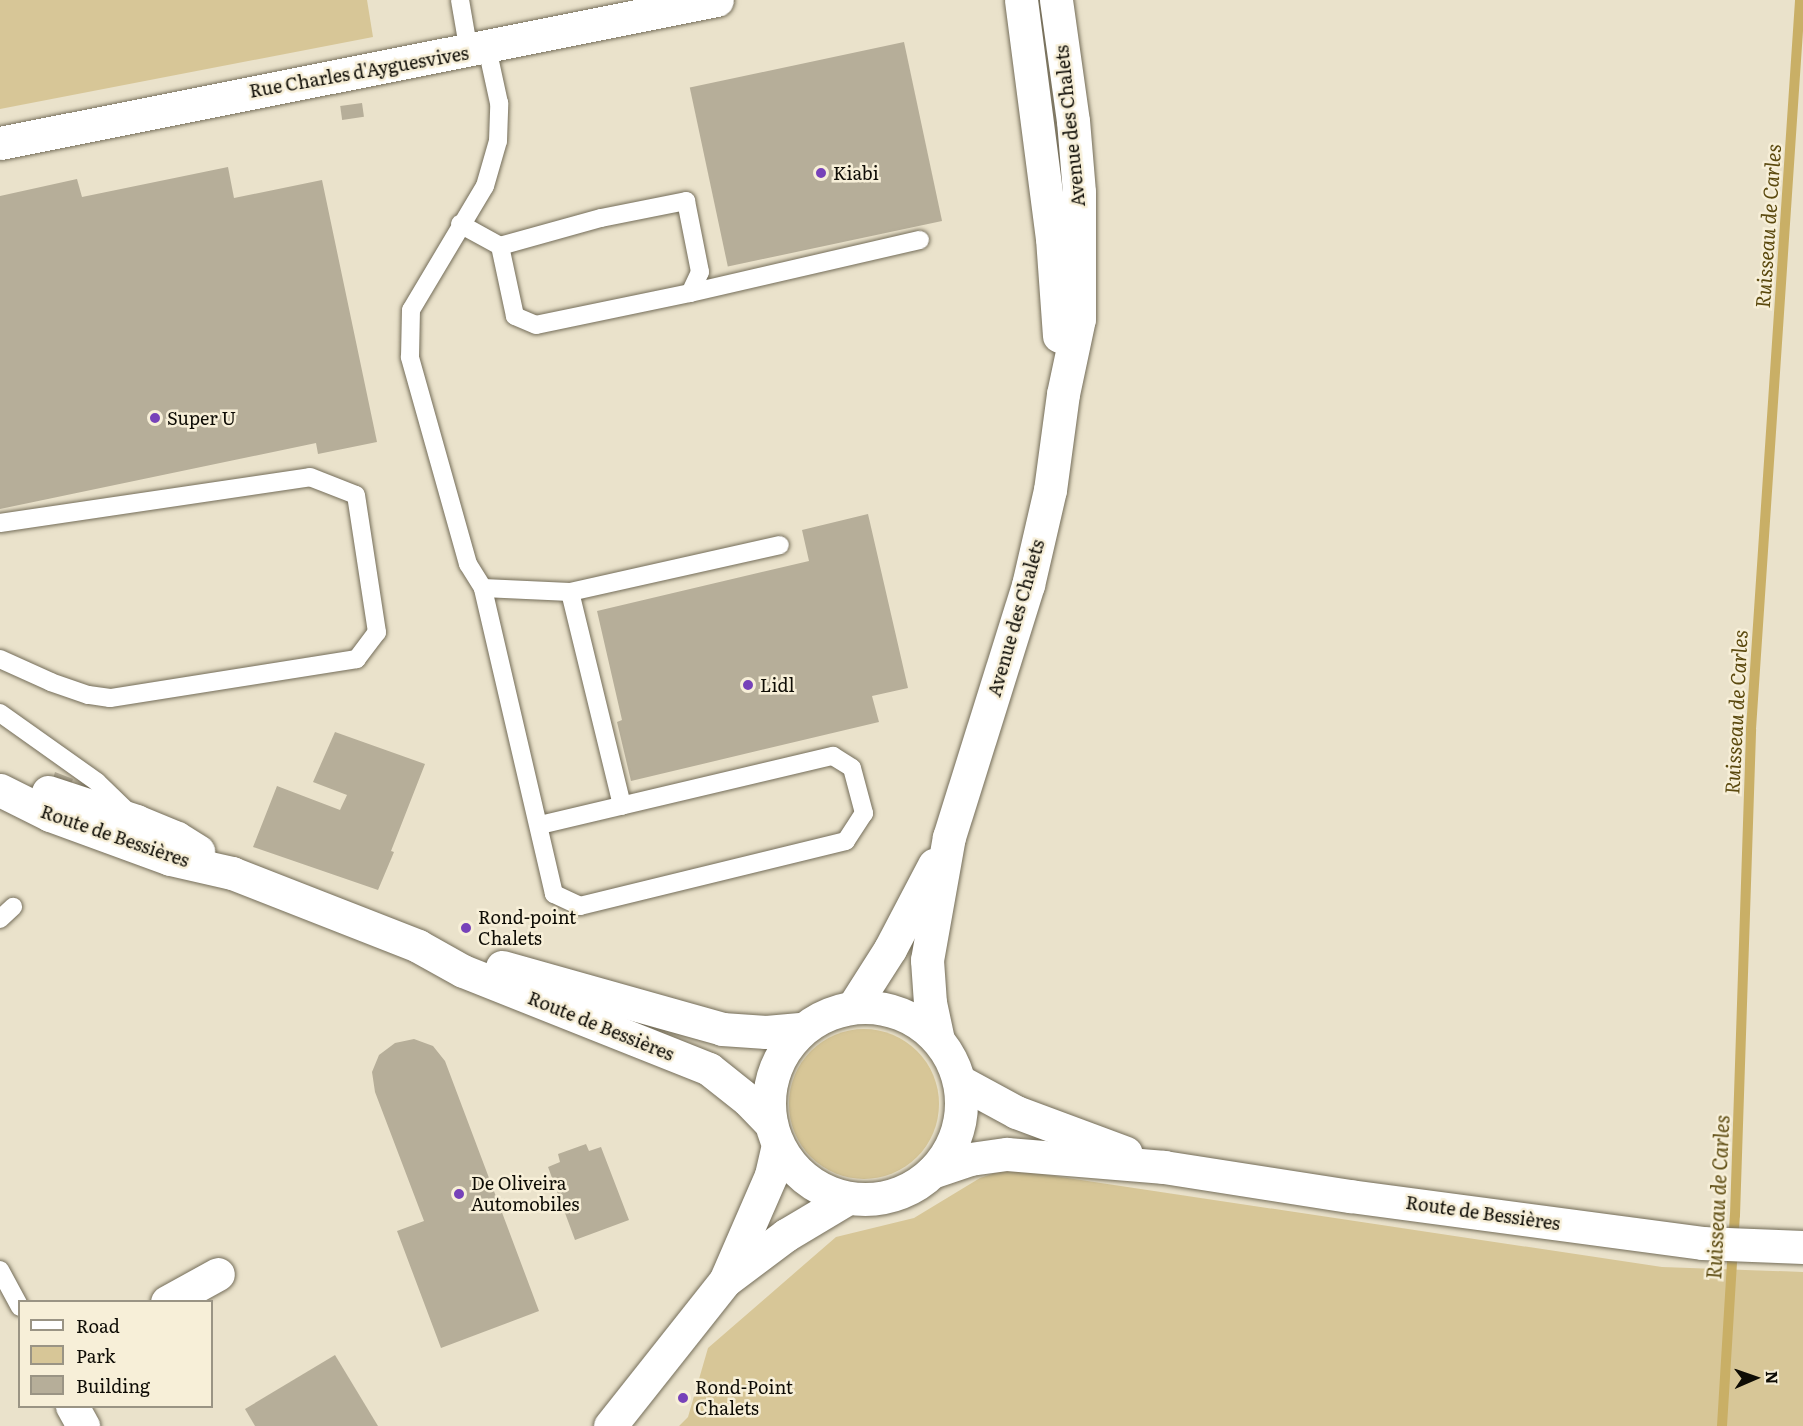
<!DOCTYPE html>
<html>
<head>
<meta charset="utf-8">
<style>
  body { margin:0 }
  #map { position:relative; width:1803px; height:1426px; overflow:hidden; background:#eae2cb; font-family:Literata,serif }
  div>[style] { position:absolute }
  .green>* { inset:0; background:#d7c697 }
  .round { border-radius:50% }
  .stream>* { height:10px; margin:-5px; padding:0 5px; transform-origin:5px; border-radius:5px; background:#c9af66 }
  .building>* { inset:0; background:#b6ae99; transform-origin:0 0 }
  .roads { filter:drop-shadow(0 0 2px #746d59) drop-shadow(0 0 2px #746d59) }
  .lane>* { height:18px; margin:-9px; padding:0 9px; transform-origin:9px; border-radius:9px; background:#fff }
  .street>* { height:33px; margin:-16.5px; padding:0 16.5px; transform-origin:16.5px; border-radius:16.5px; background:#fff }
  .secondary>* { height:33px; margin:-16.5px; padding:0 16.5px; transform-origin:16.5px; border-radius:16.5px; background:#fff }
  .secondary>.ring { margin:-16.5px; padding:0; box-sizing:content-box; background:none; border:33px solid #fff; border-radius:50% }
  .dots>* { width:16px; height:16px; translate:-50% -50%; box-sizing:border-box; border:3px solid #f7efd8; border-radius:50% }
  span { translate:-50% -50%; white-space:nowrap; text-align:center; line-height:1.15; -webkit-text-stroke:5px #f7efd8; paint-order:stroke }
  .street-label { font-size:18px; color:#0e0c05 }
  .poi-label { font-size:18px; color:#0e0c05 }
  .left { translate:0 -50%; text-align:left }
  .water-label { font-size:20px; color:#5b490e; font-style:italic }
  .legend { position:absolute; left:18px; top:1300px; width:195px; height:108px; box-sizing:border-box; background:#f7efd8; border:2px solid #9a9484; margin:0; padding:8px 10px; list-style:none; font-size:18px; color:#0e0c05 }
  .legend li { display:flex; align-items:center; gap:12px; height:30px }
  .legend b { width:30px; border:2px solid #9a9484 }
  .north { position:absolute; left:1725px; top:1348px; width:60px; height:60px; -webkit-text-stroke:4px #f7efd8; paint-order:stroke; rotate:88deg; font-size:16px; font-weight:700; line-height:24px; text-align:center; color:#0e0c05 }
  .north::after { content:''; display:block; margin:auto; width:21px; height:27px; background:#0e0c05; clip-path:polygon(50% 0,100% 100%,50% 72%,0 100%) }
</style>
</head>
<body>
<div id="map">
  <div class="green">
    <i style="clip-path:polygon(0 0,367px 0,373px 37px,0 109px)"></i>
    <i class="round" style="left:789px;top:1029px;width:150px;height:150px"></i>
    <i style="clip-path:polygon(1007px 1169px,1662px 1267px,1803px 1272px,1803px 1426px,679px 1426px,688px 1417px,708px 1348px,836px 1237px,914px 1218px,980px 1178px)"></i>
  </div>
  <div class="stream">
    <i style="left:1722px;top:1426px;width:211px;rotate:-86.5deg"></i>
    <i style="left:1735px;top:1215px;width:486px;rotate:-88.1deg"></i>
    <i style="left:1751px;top:729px;width:731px;rotate:-86.15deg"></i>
  </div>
  <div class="building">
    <i style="left:904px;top:42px;width:183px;height:219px;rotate:78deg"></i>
    <i style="left:362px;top:103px;width:14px;height:22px;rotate:82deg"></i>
    <i style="clip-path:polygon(228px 167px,234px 198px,322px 180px,377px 442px,318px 454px,316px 443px,0 509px,0 196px,77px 179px,82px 197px)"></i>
    <i style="clip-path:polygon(868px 514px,908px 688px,872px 696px,879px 722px,631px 781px,617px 722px,622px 720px,597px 611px,809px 561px,802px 530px)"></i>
    <i style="clip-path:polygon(335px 732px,425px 764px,391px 851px,394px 852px,378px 890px,253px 847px,277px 786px,340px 810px,347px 795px,313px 782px)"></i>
    <i style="clip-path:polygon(55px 772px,73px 779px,70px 787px,52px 782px)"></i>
    <i style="clip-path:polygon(414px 1039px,433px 1046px,445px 1061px,539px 1311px,441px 1348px,397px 1231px,424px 1221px,375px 1092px,372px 1072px,379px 1055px,395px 1043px)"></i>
    <i style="clip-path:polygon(586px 1144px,589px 1151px,601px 1147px,629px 1220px,575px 1240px,548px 1167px,560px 1162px,558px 1154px)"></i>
    <i style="clip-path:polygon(335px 1355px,378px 1426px,255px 1426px,245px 1409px)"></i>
  </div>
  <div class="roads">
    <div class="lane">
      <i style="left:460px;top:0;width:53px;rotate:80.2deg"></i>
      <i style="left:460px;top:224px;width:46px;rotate:28.8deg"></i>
      <i style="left:500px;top:246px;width:105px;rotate:-15.5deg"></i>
      <i style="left:601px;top:218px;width:87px;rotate:-11.3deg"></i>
      <i style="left:686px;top:201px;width:72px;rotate:78.8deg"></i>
      <i style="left:700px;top:272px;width:23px;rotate:115deg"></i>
      <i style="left:690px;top:293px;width:157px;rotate:168.3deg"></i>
      <i style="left:536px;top:325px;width:23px;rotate:-157deg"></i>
      <i style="left:515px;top:316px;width:72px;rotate:-102.1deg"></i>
      <i style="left:690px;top:293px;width:236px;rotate:-13deg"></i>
      <i style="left:0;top:523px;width:313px;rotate:-8.4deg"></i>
      <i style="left:310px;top:477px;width:49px;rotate:21.4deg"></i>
      <i style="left:356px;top:495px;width:139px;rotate:81.3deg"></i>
      <i style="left:377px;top:632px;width:34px;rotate:127deg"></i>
      <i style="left:357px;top:659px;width:250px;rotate:171deg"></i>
      <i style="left:110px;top:698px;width:22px;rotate:-172deg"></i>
      <i style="left:88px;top:695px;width:39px;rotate:-161deg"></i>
      <i style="left:51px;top:682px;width:56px;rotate:-155.7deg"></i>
      <i style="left:483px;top:588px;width:28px;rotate:-122deg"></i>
      <i style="left:468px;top:564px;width:215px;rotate:-105.7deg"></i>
      <i style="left:410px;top:357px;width:47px;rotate:-88.8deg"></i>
      <i style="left:411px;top:310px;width:144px;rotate:-59.2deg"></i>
      <i style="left:485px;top:186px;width:47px;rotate:-73.9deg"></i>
      <i style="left:498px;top:141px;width:38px;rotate:-88deg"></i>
      <i style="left:499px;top:103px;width:56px;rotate:-102.3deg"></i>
      <i style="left:570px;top:592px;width:215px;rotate:-12.6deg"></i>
      <i style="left:0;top:713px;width:119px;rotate:35.4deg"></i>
      <i style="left:97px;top:782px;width:45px;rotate:44.1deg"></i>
      <i style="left:540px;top:825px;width:301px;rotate:-13.3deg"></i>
      <i style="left:833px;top:756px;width:22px;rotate:32deg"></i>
      <i style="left:852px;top:768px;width:47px;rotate:75.1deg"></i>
      <i style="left:864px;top:813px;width:33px;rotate:123deg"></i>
      <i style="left:846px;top:841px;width:274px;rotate:166.3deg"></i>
      <i style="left:580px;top:906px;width:29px;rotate:-155deg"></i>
      <i style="left:554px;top:894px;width:314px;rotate:-103.1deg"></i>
      <i style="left:483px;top:588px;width:87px;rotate:2.6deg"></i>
      <i style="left:570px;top:592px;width:220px;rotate:76.3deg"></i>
      <i style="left:0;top:919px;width:18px;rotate:-43deg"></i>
      <i style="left:0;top:1270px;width:42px;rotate:61.6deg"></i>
    </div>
    <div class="street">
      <i style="left:0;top:143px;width:731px;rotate:-11.28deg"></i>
      <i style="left:167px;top:1302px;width:58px;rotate:-28.8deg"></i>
      <i style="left:72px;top:1406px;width:23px;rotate:61deg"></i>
    </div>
    <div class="secondary">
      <i style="left:1021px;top:0;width:240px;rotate:82.6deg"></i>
      <i style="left:1052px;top:238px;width:98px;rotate:85.9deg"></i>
      <i style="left:0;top:790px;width:56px;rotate:26.6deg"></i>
      <i style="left:50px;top:815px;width:128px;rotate:20.1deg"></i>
      <i style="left:170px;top:859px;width:64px;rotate:12.7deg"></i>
      <i style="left:232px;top:873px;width:200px;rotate:21.4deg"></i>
      <i style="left:418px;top:946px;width:51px;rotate:29.1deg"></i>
      <i style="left:463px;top:971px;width:265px;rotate:21.7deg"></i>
      <i style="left:709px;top:1069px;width:50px;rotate:38.5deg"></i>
      <i style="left:748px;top:1100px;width:33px;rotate:46deg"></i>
      <i style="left:48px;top:792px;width:93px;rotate:18.2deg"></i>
      <i style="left:136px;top:821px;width:44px;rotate:22.5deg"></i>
      <i style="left:177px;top:838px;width:25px;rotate:32deg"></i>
      <i style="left:502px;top:967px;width:229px;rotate:15.7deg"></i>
      <i style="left:722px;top:1029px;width:44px;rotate:3.9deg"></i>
      <i style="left:766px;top:1032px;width:37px;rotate:-5deg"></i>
      <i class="ring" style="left:769px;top:1007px;width:159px;height:159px"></i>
      <i style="left:853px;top:1007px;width:69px;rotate:-57.5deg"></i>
      <i style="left:890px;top:949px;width:95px;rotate:-62.4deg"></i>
      <i style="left:938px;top:1040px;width:38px;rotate:-102deg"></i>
      <i style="left:930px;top:1003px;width:43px;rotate:-94deg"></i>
      <i style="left:927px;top:960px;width:125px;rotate:-79.9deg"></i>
      <i style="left:949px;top:837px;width:264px;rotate:-72.6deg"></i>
      <i style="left:1028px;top:585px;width:98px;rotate:-77deg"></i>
      <i style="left:1050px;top:490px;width:97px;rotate:-82.3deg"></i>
      <i style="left:1063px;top:394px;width:77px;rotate:-78deg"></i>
      <i style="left:1079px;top:319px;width:127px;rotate:-90deg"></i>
      <i style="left:1079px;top:192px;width:71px;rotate:-94.8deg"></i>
      <i style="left:1073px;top:121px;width:122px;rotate:-98deg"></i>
      <i style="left:959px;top:1081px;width:65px;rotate:28.5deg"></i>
      <i style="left:1016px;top:1112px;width:117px;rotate:20.4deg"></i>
      <i style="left:932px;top:1172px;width:40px;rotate:-18.9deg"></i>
      <i style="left:970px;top:1159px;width:37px;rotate:-8deg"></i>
      <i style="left:1007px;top:1154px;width:158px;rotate:4.7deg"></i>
      <i style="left:1164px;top:1167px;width:188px;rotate:8.9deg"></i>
      <i style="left:1350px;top:1196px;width:355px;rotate:7.6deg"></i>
      <i style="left:1702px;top:1243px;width:101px;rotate:2.3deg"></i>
      <i style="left:726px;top:1280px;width:75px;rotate:-36.9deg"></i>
      <i style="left:786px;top:1235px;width:72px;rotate:-30.8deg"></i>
      <i style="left:610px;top:1426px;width:185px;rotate:-51.6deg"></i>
      <i style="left:725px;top:1281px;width:116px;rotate:-66.5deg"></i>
      <i style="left:771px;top:1175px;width:31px;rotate:-77deg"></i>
    </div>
  </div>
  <div class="dots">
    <i style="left:821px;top:173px;background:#7742b9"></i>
    <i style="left:155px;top:418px;background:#7742b9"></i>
    <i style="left:748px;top:685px;background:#7742b9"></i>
    <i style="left:466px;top:928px;background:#7742b9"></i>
    <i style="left:459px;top:1194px;background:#7742b9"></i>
    <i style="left:683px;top:1398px;background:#7742b9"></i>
  </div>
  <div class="street-label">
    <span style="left:359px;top:72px;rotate:-10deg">Rue Charles d'Ayguesvives</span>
    <span style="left:1070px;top:126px;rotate:-96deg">Avenue des Chalets</span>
    <span style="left:1016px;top:618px;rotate:-74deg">Avenue des Chalets</span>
    <span style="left:115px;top:836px;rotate:19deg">Route de Bessières</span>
    <span style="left:601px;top:1026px;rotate:22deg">Route de Bessières</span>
    <span style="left:1483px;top:1213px;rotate:8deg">Route de Bessières</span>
  </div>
  <div class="poi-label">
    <span class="left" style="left:833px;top:173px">Kiabi</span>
    <span class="left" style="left:167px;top:418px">Super U</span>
    <span class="left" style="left:760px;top:685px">Lidl</span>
    <span class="left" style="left:478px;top:928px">Rond-point<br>Chalets</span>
    <span class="left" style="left:471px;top:1194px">De Oliveira<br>Automobiles</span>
    <span class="left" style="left:695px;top:1398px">Rond-Point<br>Chalets</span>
  </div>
  <div class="water-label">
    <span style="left:1767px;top:226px;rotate:-86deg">Ruisseau de Carles</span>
    <span style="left:1735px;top:712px;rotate:-87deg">Ruisseau de Carles</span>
    <span style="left:1717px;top:1197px;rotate:-87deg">Ruisseau de Carles</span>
  </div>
  <ul class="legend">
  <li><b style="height:8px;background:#fff"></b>Road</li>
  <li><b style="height:16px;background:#d7c697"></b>Park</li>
  <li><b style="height:16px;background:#b6ae99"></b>Building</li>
  </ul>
  <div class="north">N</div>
</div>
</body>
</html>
